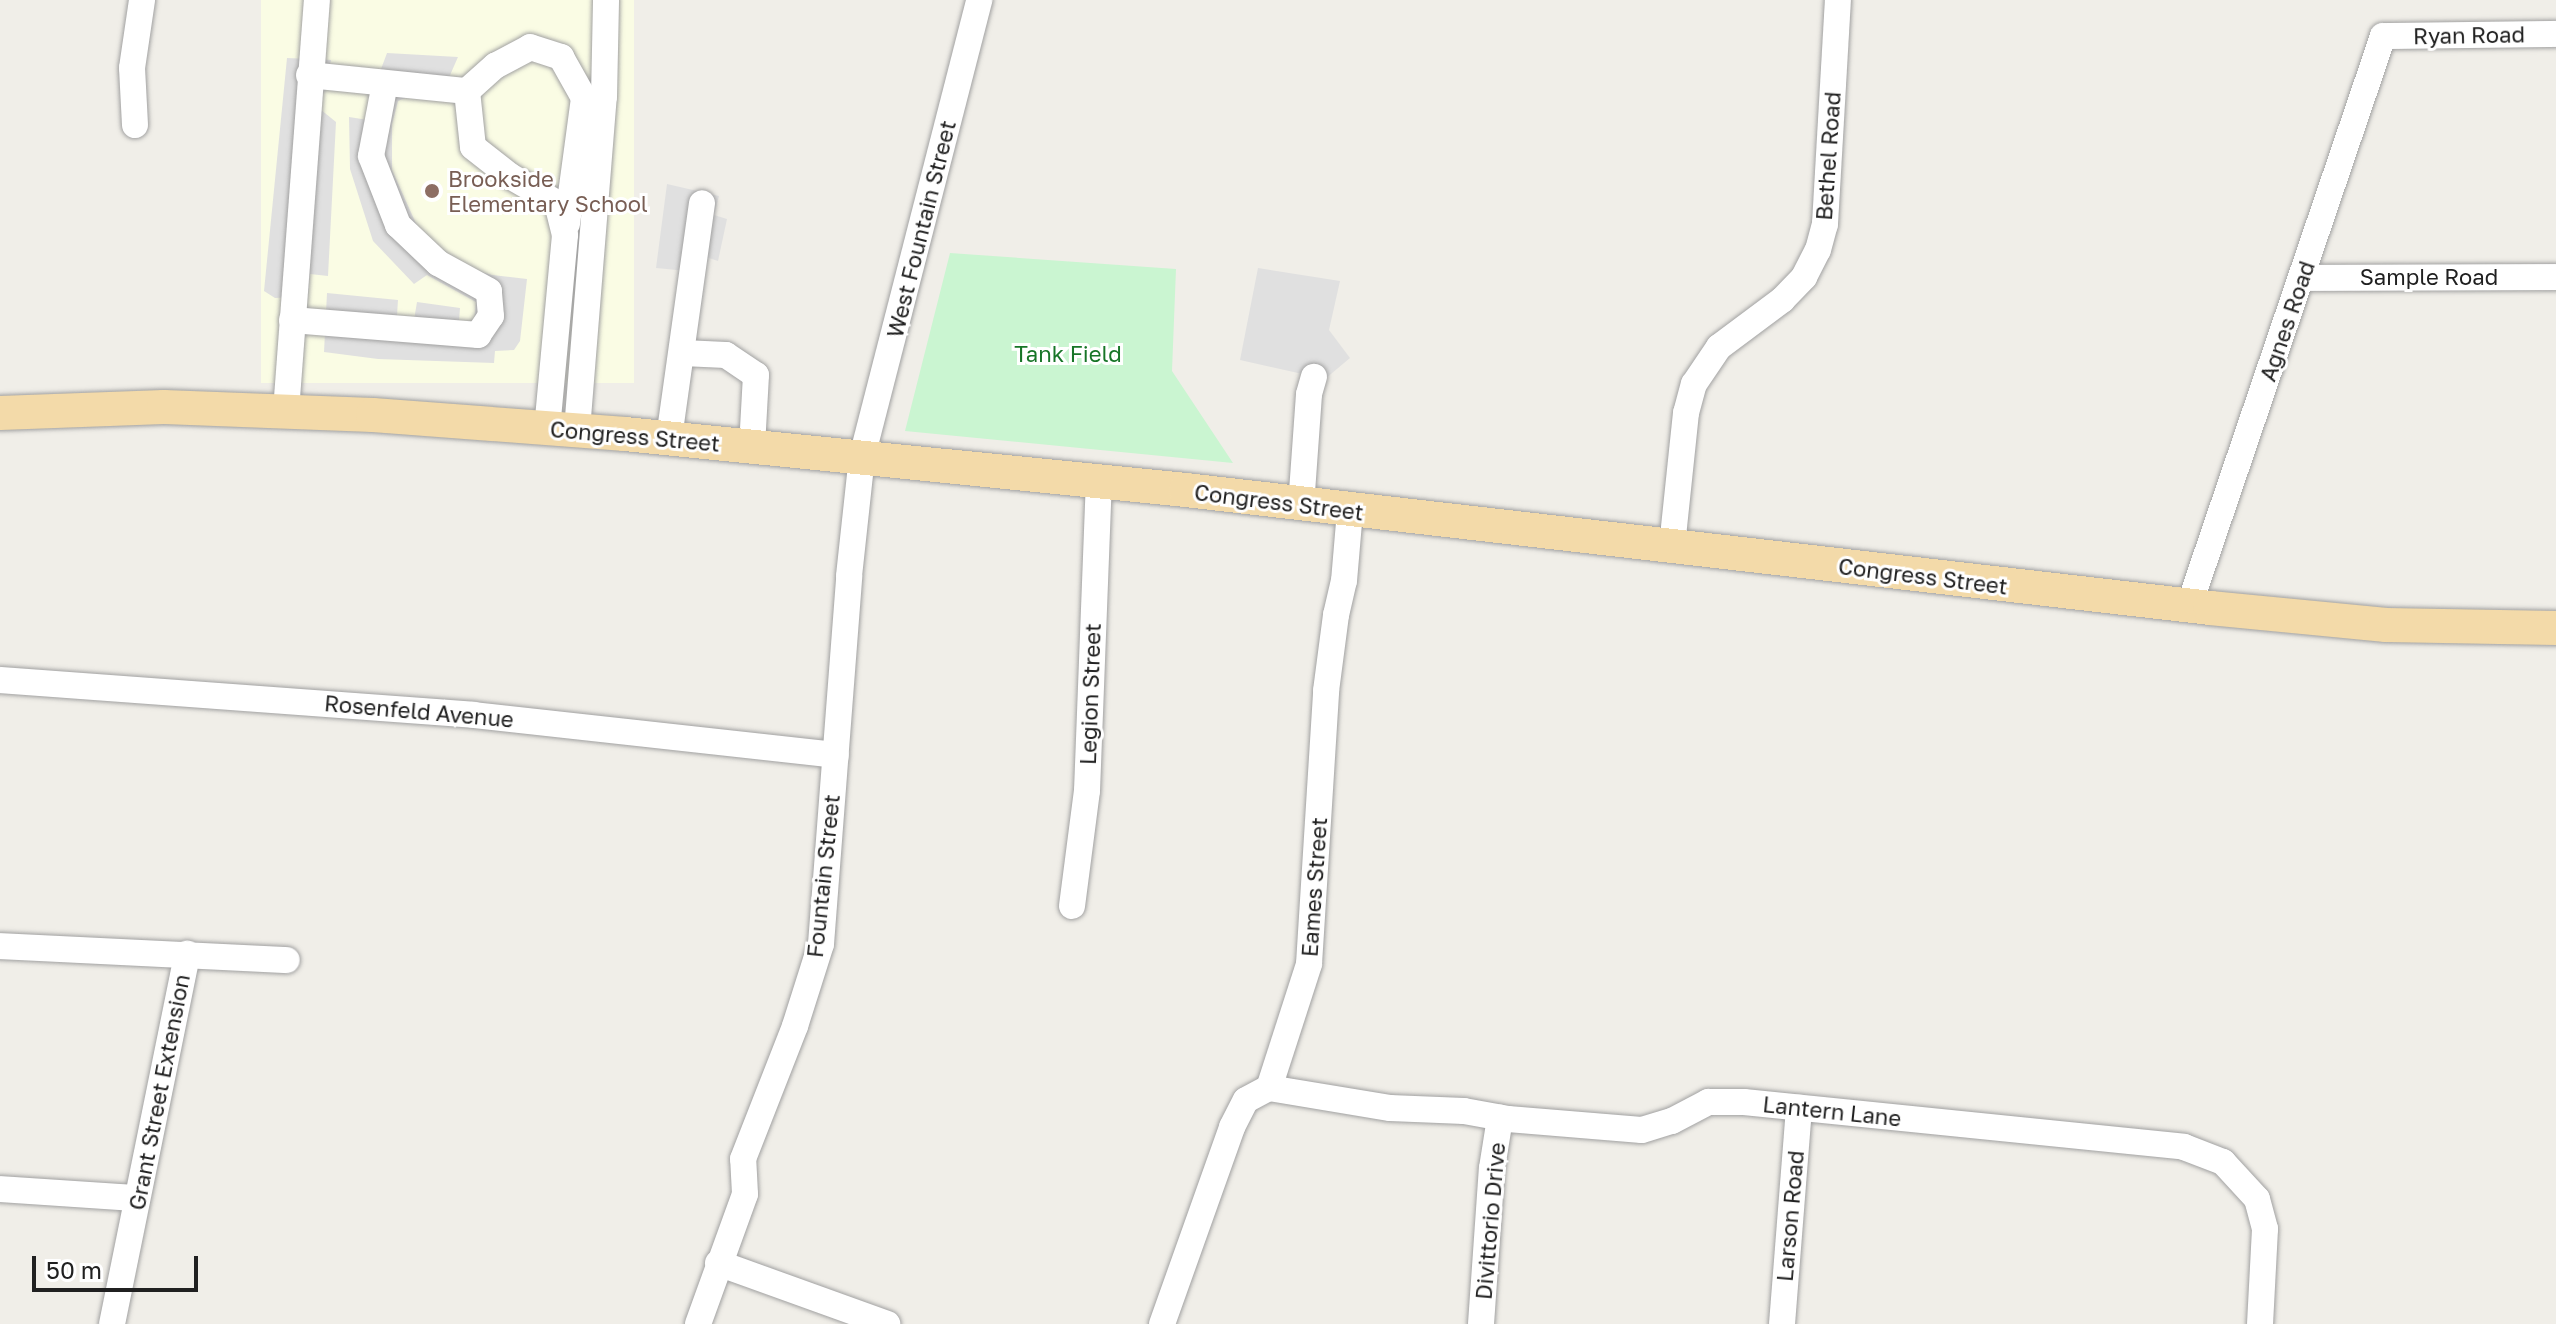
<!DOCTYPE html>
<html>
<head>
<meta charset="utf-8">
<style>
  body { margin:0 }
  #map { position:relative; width:2556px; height:1324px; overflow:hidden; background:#f0eee8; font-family:"Golos Text",sans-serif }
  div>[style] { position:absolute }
  .education>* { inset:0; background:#fafce4; transform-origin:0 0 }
  .park>* { inset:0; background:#caf5d1 }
  .parking>* { inset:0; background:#e0e0e0 }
  .roads { filter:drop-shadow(0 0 2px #a1a1a1) drop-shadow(0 0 2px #a1a1a1) }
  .minor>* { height:26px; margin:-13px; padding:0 13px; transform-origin:13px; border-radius:13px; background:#fff }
  .major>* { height:34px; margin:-17px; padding:0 17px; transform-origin:17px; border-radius:17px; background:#f3daa9 }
  .dots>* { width:22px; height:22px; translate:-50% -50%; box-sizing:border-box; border:4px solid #fff; border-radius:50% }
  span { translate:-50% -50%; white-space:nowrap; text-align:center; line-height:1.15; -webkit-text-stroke:6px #fff; paint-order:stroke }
  .street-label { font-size:22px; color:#202020 }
  .education-label { font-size:22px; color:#785e54 }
  .left { translate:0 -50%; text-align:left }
  .park-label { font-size:22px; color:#177527 }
  .scale { position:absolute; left:32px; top:1256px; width:166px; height:36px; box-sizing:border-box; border:4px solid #202020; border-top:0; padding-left:10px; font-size:24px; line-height:28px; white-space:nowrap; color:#202020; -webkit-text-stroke:6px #fff; paint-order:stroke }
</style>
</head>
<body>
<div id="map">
  <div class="education">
    <i style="left:261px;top:0;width:373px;height:383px"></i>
  </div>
  <div class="park">
    <i style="clip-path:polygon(950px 253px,1176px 269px,1172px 371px,1233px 463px,905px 431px)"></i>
  </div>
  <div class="parking">
    <i style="clip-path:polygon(387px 53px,458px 57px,440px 98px,415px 94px,398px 101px,392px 124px,392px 170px,422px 237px,459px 266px,492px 275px,527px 279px,520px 341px,514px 350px,495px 351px,494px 363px,378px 359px,324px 352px,327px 293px,398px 300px,397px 316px,414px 320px,417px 302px,460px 308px,459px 321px,474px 322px,476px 302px,427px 275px,414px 284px,373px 241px,350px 169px,349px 117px,368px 120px,369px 101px)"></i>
    <i style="clip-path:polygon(287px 58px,331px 60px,320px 109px,336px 122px,328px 276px,310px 274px,308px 296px,275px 298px,264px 291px)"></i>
    <i style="clip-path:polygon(667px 184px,719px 196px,714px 215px,727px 219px,718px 261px,706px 257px,698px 272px,656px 268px)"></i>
    <i style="clip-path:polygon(1258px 268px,1340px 281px,1329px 330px,1350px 358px,1325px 379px,1240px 360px)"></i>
  </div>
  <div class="roads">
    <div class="minor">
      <i style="left:309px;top:75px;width:159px;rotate:5.8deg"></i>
      <i style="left:467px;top:91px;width:56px;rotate:83.9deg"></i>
      <i style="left:473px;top:147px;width:47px;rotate:38.1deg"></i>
      <i style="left:510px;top:176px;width:54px;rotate:29.9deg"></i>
      <i style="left:557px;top:203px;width:33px;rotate:76deg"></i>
      <i style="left:565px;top:235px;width:194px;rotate:95.3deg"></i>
      <i style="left:467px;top:91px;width:38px;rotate:-42deg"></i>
      <i style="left:495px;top:66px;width:40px;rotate:-28deg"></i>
      <i style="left:530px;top:47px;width:33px;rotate:18deg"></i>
      <i style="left:561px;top:57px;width:47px;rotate:60.7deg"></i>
      <i style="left:584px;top:98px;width:127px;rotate:97.7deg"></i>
      <i style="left:135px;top:125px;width:57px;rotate:-93deg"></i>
      <i style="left:132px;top:68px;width:69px;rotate:-81.6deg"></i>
      <i style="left:2302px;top:278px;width:254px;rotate:-0.2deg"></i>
      <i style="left:292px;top:320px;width:187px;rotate:4.6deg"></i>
      <i style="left:478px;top:335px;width:23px;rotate:-56deg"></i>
      <i style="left:491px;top:316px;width:25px;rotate:-95deg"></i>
      <i style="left:489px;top:291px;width:58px;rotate:-151.2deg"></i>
      <i style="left:438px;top:263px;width:55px;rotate:-136.5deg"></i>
      <i style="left:398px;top:225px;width:74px;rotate:-111.4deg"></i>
      <i style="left:371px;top:156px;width:74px;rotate:-79.1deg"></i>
      <i style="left:683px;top:353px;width:43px;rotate:2.7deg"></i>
      <i style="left:726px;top:355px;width:36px;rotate:34deg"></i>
      <i style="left:756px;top:375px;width:71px;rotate:93.2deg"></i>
      <i style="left:286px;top:411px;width:412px;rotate:-85.7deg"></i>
      <i style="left:577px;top:430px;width:334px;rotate:-85.4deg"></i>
      <i style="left:604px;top:97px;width:97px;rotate:-88.8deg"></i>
      <i style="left:669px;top:438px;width:237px;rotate:-82deg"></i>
      <i style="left:1301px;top:506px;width:112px;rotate:-85.9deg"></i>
      <i style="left:1309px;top:394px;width:18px;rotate:-74deg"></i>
      <i style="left:1672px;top:546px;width:134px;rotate:-84deg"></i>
      <i style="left:1686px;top:413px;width:30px;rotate:-75deg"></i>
      <i style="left:1694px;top:384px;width:45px;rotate:-56deg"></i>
      <i style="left:1719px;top:347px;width:79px;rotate:-36.7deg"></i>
      <i style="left:1782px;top:300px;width:32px;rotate:-46deg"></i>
      <i style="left:1804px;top:277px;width:30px;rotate:-63deg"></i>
      <i style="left:1818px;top:250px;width:27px;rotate:-75deg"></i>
      <i style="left:1825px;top:224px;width:224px;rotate:-86.7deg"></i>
      <i style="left:2189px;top:606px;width:602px;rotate:-71.2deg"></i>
      <i style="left:2383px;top:36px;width:173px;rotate:-0.7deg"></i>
      <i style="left:0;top:680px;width:475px;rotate:4.2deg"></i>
      <i style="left:474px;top:715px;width:364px;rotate:6.3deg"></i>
      <i style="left:1072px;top:906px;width:116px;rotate:-82.6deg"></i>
      <i style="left:1087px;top:791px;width:309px;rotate:-87.8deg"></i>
      <i style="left:0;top:946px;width:287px;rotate:2.8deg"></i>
      <i style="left:1269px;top:1088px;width:123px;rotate:9.4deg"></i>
      <i style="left:1390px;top:1108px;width:74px;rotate:2.3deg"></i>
      <i style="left:1464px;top:1111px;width:45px;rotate:10.3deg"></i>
      <i style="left:1508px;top:1119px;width:134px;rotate:4.7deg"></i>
      <i style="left:1642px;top:1130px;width:31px;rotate:-17deg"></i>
      <i style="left:1672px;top:1121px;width:41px;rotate:-27.8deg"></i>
      <i style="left:1708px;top:1102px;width:36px"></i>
      <i style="left:1744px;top:1102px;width:442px;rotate:5.8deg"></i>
      <i style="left:2184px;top:1147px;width:42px;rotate:21deg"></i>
      <i style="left:2223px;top:1162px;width:50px;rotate:47.4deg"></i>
      <i style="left:2257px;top:1199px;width:31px;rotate:75deg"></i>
      <i style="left:2265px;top:1229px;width:95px;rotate:93deg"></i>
      <i style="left:0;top:1189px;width:137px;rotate:3.8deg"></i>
      <i style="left:718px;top:1263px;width:180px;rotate:19.8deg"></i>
      <i style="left:112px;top:1324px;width:378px;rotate:-78.5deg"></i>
      <i style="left:698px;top:1324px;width:138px;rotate:-70.1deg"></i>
      <i style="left:745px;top:1194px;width:35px;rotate:-93deg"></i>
      <i style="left:743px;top:1159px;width:143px;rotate:-68.6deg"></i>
      <i style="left:795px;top:1026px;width:86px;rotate:-72.4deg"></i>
      <i style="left:821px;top:944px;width:369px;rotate:-85.6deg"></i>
      <i style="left:849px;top:576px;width:120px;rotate:-83.8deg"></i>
      <i style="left:862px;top:457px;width:472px;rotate:-75.6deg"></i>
      <i style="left:1162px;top:1324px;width:209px;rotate:-70.4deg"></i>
      <i style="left:1232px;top:1127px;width:30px;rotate:-63deg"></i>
      <i style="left:1246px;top:1100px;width:26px;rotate:-28deg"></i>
      <i style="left:1269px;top:1088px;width:130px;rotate:-72.1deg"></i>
      <i style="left:1309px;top:964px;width:274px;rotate:-86.4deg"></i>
      <i style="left:1326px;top:691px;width:77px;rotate:-82.5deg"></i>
      <i style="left:1336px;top:615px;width:35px;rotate:-77deg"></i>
      <i style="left:1344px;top:581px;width:70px;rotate:-85.1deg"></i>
      <i style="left:1481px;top:1324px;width:156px;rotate:-86deg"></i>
      <i style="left:1492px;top:1168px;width:51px;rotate:-80.9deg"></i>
      <i style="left:1782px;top:1324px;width:217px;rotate:-85.5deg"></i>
    </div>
    <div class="major">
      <i style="left:0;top:413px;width:164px;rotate:-2.1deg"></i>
      <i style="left:164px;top:407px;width:209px;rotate:2.2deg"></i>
      <i style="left:373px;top:415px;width:253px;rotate:4.3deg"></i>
      <i style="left:625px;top:434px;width:564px;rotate:5.7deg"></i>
      <i style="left:1186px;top:490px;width:1031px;rotate:6.57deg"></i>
      <i style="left:2210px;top:608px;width:177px;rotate:5.5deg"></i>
      <i style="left:2386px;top:625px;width:170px;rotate:1deg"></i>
    </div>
  </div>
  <div class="dots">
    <i style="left:432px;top:191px;background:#8d6e63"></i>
  </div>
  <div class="street-label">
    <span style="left:2469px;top:35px;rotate:-1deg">Ryan Road</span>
    <span style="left:1828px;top:156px;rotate:-86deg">Bethel Road</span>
    <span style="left:921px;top:229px;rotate:-76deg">West Fountain Street</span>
    <span style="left:2429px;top:277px">Sample Road</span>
    <span style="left:2287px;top:321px;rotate:-71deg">Agnes Road</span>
    <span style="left:635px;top:436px;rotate:5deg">Congress Street</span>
    <span style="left:1279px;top:502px;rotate:7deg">Congress Street</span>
    <span style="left:1923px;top:576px;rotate:7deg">Congress Street</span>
    <span style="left:1090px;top:694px;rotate:-88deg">Legion Street</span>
    <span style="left:419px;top:711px;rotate:5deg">Rosenfeld Avenue</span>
    <span style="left:823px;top:876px;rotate:-84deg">Fountain Street</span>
    <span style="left:1314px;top:887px;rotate:-86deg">Eames Street</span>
    <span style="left:159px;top:1092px;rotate:-79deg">Grant Street Extension</span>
    <span style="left:1832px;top:1111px;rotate:6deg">Lantern Lane</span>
    <span style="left:1790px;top:1216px;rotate:-85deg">Larson Road</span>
    <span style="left:1490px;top:1221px;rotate:-85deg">Divittorio Drive</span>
  </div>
  <div class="education-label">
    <span class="left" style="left:448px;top:191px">Brookside<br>Elementary School</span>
  </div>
  <div class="park-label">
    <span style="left:1068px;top:354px">Tank Field</span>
  </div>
  <div class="scale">50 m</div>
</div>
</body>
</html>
